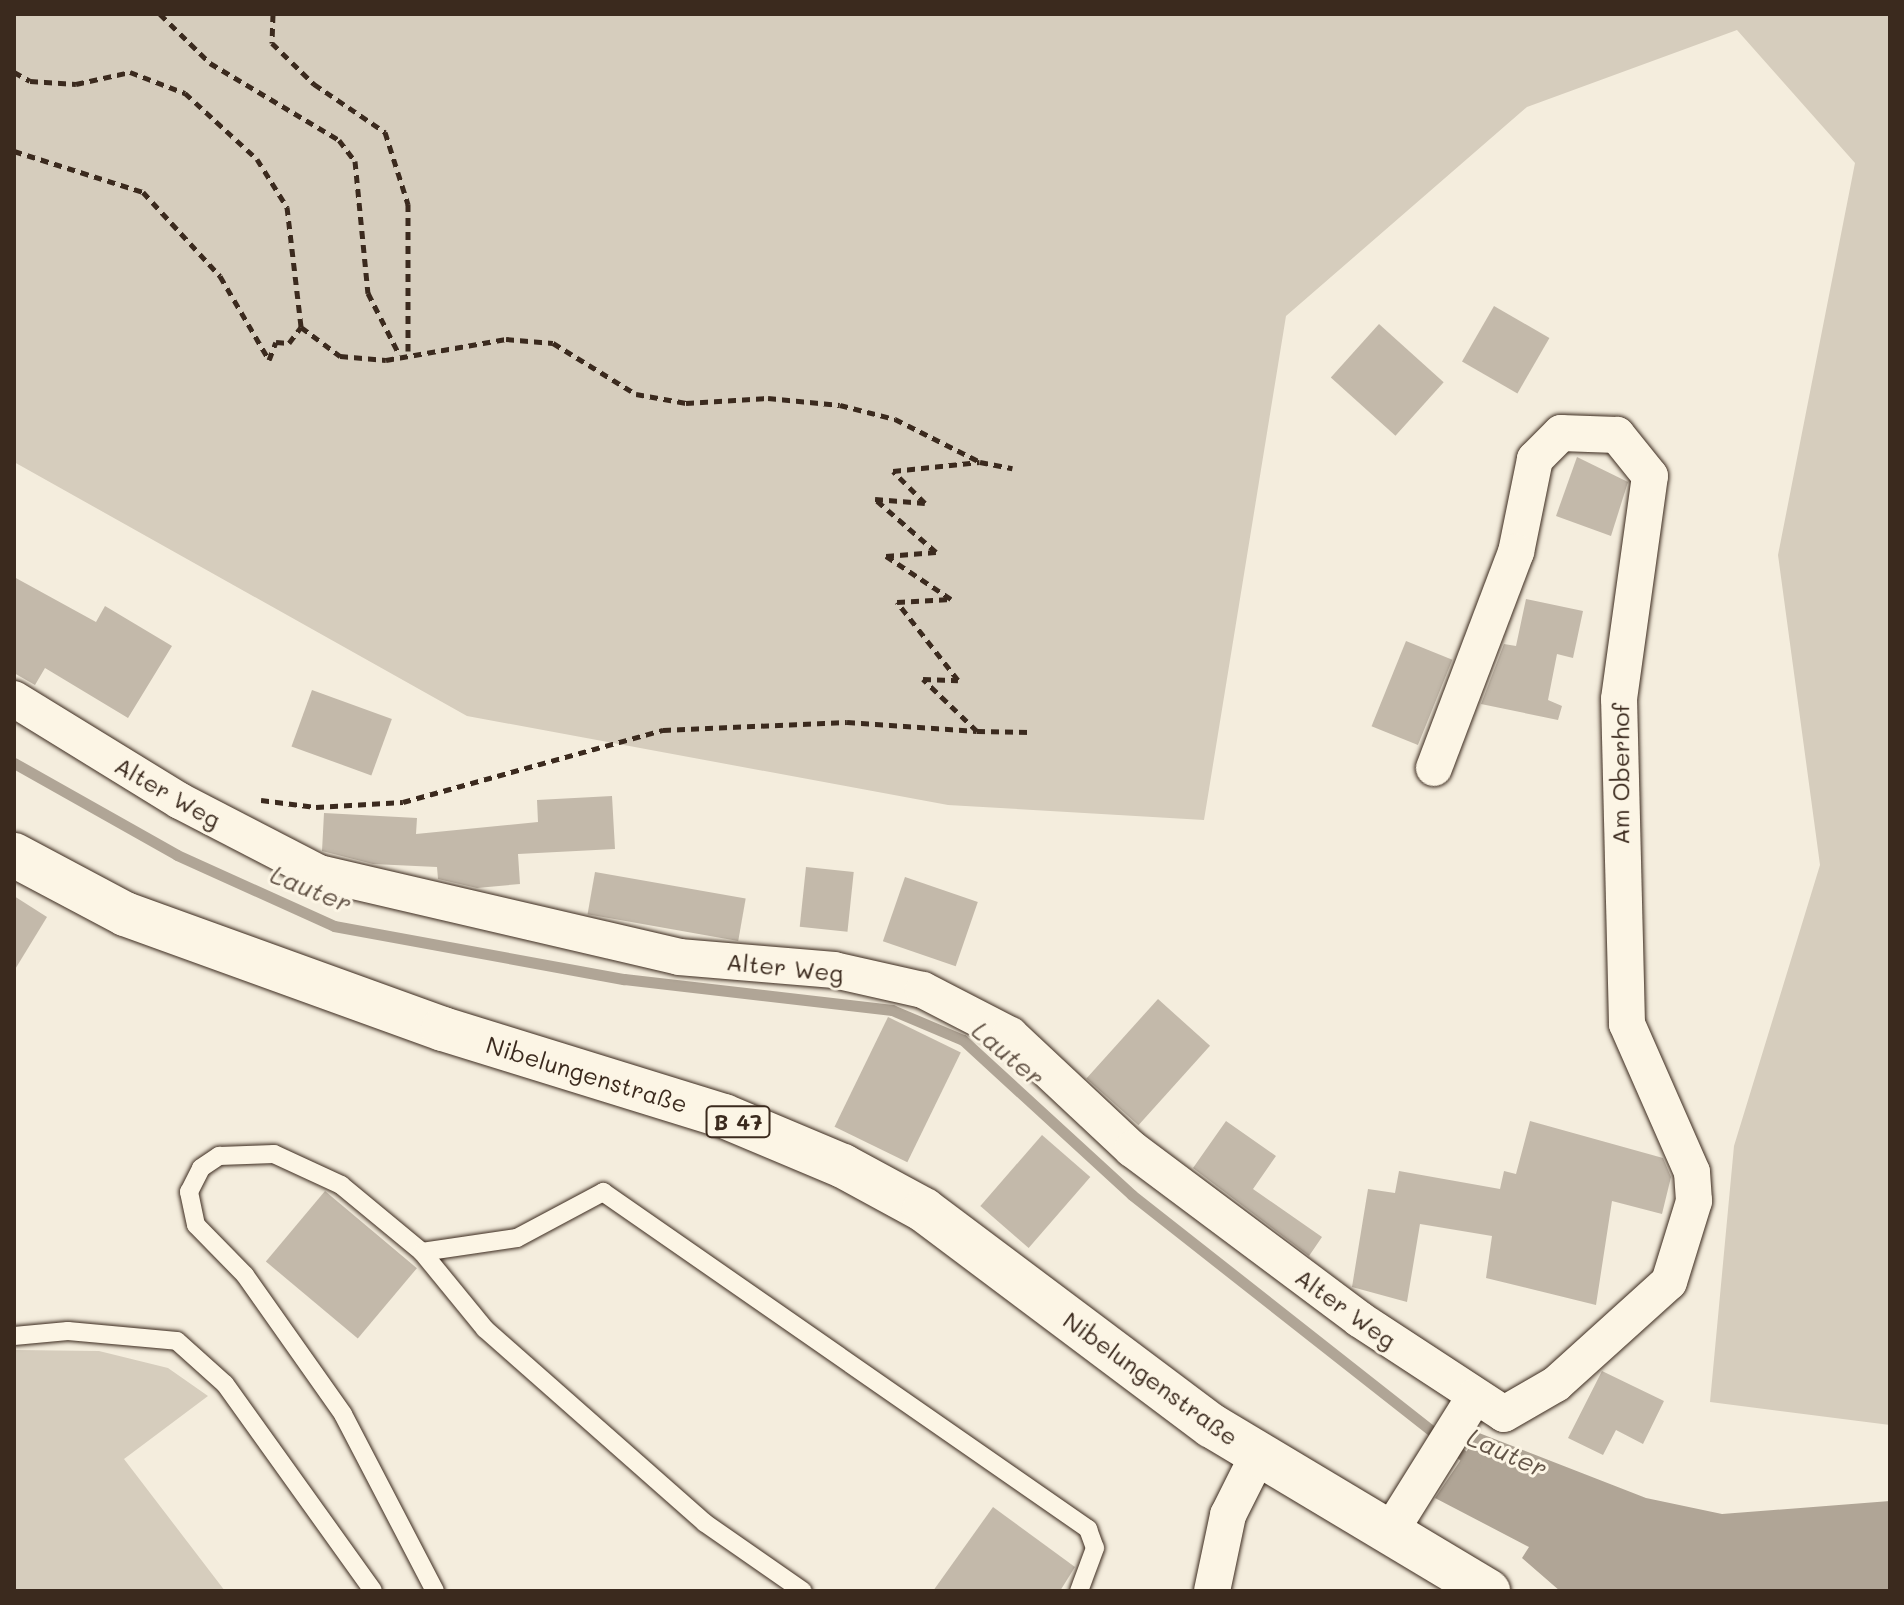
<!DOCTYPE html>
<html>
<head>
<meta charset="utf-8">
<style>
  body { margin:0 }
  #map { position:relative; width:1904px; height:1605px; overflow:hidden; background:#f4eddd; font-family:Mali,sans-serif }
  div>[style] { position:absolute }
  .green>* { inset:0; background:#d6cdbd }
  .water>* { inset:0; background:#b0a596 }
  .stream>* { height:11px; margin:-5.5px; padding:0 5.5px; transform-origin:5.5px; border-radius:5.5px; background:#b0a596 }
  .building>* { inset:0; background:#c3b9aa; transform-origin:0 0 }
  .path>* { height:5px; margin-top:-2.5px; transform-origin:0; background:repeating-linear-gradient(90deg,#3b2a1e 0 8px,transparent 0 14px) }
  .roads { filter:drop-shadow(0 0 2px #3b2a1e) drop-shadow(0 0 2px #3b2a1e) }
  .lane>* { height:18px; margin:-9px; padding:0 9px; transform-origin:9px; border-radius:9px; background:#fcf5e5 }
  .street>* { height:36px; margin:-18px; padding:0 18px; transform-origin:18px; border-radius:18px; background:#fcf5e5 }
  .primary>* { height:44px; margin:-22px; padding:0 22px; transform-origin:22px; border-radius:22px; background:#fcf5e5 }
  span { translate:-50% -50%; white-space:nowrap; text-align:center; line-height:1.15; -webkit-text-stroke:6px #fcf5e5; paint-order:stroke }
  .shield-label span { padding:2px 6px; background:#fcf5e5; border:2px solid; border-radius:6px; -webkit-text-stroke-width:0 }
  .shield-label { font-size:22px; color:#3b2a1e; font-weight:700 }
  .street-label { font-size:24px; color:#3b2a1e }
  .water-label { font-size:26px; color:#645548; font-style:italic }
  .frame { position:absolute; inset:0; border:16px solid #3b2a1e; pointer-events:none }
</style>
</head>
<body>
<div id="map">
  <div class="green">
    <i style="clip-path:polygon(14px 14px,1890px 14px,1890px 1425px,1710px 1402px,1734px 1146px,1820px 865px,1778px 555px,1855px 163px,1737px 30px,1527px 107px,1286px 316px,1204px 820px,948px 805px,467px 716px,14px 462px)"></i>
    <i style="clip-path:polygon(15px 1350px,99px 1351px,168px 1368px,208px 1396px,124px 1459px,225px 1591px,14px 1591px)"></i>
  </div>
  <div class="water">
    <i style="clip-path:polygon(1479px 1433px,1646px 1498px,1722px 1514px,1890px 1501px,1890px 1591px,1560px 1591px,1522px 1558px,1529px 1547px,1435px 1498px)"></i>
  </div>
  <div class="stream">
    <i style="left:14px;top:763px;width:187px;rotate:29.4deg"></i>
    <i style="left:177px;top:855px;width:172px;rotate:24.3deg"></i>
    <i style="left:334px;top:926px;width:295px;rotate:10.4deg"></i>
    <i style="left:624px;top:979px;width:270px;rotate:6.6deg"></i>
    <i style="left:892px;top:1010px;width:77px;rotate:22.9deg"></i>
    <i style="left:963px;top:1040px;width:229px;rotate:42.5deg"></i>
    <i style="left:1132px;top:1195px;width:437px;rotate:38.2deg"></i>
  </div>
  <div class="building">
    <i style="left:1494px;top:306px;width:64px;height:64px;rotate:30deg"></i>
    <i style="left:1379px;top:324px;width:87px;height:72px;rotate:42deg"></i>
    <i style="clip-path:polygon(1577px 457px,1628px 482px,1611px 536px,1556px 516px)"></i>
    <i style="clip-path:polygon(14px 577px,96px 622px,105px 606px,172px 646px,128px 718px,45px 668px,35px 685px,14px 673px)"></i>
    <i style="clip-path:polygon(1526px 599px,1583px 611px,1573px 658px,1557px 654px,1548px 700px,1562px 706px,1558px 720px,1481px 704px,1504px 644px,1516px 646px)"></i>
    <i style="left:1406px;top:641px;width:50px;height:92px;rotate:22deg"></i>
    <i style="left:312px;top:690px;width:85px;height:60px;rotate:20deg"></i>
    <i style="clip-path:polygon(612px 796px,615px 849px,518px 854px,520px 884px,477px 888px,438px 879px,437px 867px,373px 864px,322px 851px,324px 813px,417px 818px,416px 834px,538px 822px,537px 800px)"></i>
    <i style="left:806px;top:867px;width:48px;height:60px;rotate:6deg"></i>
    <i style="left:595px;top:872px;width:153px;height:43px;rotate:10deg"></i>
    <i style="left:905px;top:877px;width:77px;height:68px;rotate:19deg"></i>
    <i style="clip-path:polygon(14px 896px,47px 917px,14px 971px)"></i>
    <i style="left:1158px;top:999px;width:70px;height:107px;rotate:42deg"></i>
    <i style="left:888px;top:1017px;width:81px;height:122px;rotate:26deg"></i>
    <i style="clip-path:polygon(1226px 1121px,1276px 1156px,1253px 1189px,1322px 1237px,1309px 1256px,1193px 1168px)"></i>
    <i style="clip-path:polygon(1530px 1121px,1663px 1158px,1671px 1177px,1662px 1214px,1612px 1201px,1596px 1305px,1486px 1278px,1492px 1236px,1420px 1224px,1407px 1302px,1352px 1287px,1368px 1189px,1395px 1193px,1399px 1171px,1500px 1189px,1504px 1171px,1516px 1174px)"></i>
    <i style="left:1042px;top:1135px;width:64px;height:94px;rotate:41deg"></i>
    <i style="left:325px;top:1191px;width:120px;height:92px;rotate:40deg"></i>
    <i style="clip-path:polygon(1602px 1371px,1664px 1401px,1643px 1444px,1616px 1430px,1603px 1455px,1568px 1438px)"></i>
    <i style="clip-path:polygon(993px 1507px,1075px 1567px,1060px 1591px,933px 1591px)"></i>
  </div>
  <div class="path">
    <i style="left:160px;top:14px;width:70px;rotate:44.4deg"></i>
    <i style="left:210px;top:63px;width:150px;rotate:30.8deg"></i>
    <i style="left:339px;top:140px;width:26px;rotate:53deg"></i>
    <i style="left:355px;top:161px;width:133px;rotate:84.4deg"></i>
    <i style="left:368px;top:293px;width:68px;rotate:63.1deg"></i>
    <i style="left:273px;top:14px;width:29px;rotate:92deg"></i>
    <i style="left:272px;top:43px;width:59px;rotate:44.3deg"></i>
    <i style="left:314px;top:84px;width:86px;rotate:34.1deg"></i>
    <i style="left:385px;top:132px;width:76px;rotate:72.3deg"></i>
    <i style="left:408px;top:204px;width:147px;rotate:90deg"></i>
    <i style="left:14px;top:72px;width:18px;rotate:29deg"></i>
    <i style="left:30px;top:81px;width:46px;rotate:3.7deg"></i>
    <i style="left:76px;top:84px;width:55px;rotate:-12.5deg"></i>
    <i style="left:130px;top:72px;width:59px;rotate:20.9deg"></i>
    <i style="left:185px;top:93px;width:98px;rotate:42.5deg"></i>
    <i style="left:257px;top:159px;width:57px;rotate:58deg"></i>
    <i style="left:287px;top:207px;width:121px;rotate:83.3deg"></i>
    <i style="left:301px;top:327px;width:49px;rotate:36.6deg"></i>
    <i style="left:340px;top:356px;width:46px;rotate:5deg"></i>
    <i style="left:386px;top:360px;width:122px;rotate:-9.9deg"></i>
    <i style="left:506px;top:339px;width:47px;rotate:4.9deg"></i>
    <i style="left:553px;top:343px;width:97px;rotate:31.6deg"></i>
    <i style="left:636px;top:394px;width:51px;rotate:10.2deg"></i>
    <i style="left:686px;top:403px;width:82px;rotate:-3.5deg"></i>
    <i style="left:768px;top:398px;width:72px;rotate:5.6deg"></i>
    <i style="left:840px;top:405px;width:57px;rotate:14.3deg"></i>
    <i style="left:895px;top:419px;width:95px;rotate:26.8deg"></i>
    <i style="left:980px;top:462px;width:33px;rotate:11deg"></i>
    <i style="left:14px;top:151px;width:135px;rotate:17.6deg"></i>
    <i style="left:143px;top:192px;width:114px;rotate:47.5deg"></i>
    <i style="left:220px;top:276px;width:97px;rotate:59.7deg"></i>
    <i style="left:269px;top:360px;width:19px;rotate:-69deg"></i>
    <i style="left:276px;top:342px;width:13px;rotate:4deg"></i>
    <i style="left:289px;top:343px;width:20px;rotate:-53deg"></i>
    <i style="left:977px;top:731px;width:54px;rotate:1.1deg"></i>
    <i style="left:261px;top:800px;width:55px;rotate:7.3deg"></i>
    <i style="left:316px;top:807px;width:87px;rotate:-3.3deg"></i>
    <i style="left:403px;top:802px;width:270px;rotate:-15.5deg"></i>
    <i style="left:663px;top:730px;width:184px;rotate:-2.5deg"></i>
    <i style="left:847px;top:722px;width:130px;rotate:4deg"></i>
    <i style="left:977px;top:731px;width:75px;rotate:-136.1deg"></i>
    <i style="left:923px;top:679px;width:35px;rotate:2deg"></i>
    <i style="left:958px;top:680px;width:99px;rotate:-128deg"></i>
    <i style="left:897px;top:602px;width:54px;rotate:-3.2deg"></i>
    <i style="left:951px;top:599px;width:78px;rotate:-146.5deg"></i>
    <i style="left:886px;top:556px;width:50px;rotate:-4.6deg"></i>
    <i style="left:936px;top:552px;width:81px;rotate:-139deg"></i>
    <i style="left:875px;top:499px;width:50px;rotate:4.6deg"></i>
    <i style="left:925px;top:503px;width:45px;rotate:-135deg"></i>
    <i style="left:893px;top:471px;width:87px;rotate:-5.9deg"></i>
  </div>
  <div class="roads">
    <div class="lane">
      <i style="left:422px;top:1252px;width:96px;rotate:-8.4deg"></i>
      <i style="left:517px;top:1238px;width:98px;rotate:-28.1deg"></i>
      <i style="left:603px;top:1192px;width:591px;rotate:34.79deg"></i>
      <i style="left:1088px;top:1529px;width:20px;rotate:70deg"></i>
      <i style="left:1095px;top:1548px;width:46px;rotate:110.4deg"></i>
      <i style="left:14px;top:1336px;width:54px;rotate:-5.3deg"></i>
      <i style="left:68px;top:1331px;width:109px;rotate:5.2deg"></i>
      <i style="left:177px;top:1341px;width:64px;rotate:41.9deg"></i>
      <i style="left:225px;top:1384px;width:254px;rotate:54.4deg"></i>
      <i style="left:435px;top:1591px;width:199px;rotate:-117.5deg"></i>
      <i style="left:343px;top:1414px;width:170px;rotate:-125.2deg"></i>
      <i style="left:245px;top:1275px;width:70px;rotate:-134.4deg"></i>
      <i style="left:196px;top:1225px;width:34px;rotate:-102deg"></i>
      <i style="left:189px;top:1192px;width:27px;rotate:-63deg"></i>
      <i style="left:201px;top:1168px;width:22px;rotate:-34deg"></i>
      <i style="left:219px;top:1156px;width:55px;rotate:-2.1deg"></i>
      <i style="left:274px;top:1154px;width:74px;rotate:24.8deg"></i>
      <i style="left:341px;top:1185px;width:105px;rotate:39.6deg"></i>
      <i style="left:422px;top:1252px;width:99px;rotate:50.7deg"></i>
      <i style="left:485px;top:1329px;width:293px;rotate:41.4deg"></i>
      <i style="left:705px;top:1523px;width:119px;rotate:34.8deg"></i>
    </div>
    <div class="street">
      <i style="left:14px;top:699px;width:195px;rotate:31.6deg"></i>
      <i style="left:180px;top:801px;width:157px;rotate:27.4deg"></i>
      <i style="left:319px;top:873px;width:370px;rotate:13.1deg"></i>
      <i style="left:679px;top:957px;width:156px;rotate:4.8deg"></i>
      <i style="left:834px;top:970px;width:91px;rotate:12.7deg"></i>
      <i style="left:923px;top:990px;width:98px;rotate:27.3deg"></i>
      <i style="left:1010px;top:1035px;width:167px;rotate:43.1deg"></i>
      <i style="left:1132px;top:1149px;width:284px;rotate:36.8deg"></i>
      <i style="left:1359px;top:1319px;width:173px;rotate:33.2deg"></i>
      <i style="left:1504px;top:1414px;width:60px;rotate:-30deg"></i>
      <i style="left:1556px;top:1384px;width:152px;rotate:-42.1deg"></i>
      <i style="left:1669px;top:1282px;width:85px;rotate:-72.8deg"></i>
      <i style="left:1694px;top:1201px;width:29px;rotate:-94deg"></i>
      <i style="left:1692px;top:1172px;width:162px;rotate:-113.7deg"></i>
      <i style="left:1627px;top:1024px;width:325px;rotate:-91.4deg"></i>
      <i style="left:1619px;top:699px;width:225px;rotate:-82.1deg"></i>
      <i style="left:1650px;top:476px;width:53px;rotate:-128.8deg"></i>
      <i style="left:1617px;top:435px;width:56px;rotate:-178deg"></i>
      <i style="left:1561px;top:433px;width:37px;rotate:135deg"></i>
      <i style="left:1535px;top:459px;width:95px;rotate:101.5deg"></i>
      <i style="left:1516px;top:552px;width:231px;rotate:110.8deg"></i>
      <i style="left:1390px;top:1532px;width:160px;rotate:-58deg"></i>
      <i style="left:1212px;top:1591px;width:78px;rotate:-78.1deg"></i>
      <i style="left:1228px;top:1515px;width:67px;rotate:-63.4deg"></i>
    </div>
    <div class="primary">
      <i style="left:14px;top:855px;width:126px;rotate:28deg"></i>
      <i style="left:125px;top:914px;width:338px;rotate:19.9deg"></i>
      <i style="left:443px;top:1029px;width:294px;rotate:17.2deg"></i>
      <i style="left:724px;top:1116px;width:129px;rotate:22.8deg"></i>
      <i style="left:843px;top:1166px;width:92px;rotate:28.5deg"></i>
      <i style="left:924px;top:1210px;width:360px;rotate:36.9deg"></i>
      <i style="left:1212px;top:1426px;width:322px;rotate:30.9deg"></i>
    </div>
  </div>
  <div class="shield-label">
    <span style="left:738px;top:1122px">B 47</span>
  </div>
  <div class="street-label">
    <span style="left:1620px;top:774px;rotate:-90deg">Am Oberhof</span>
    <span style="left:168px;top:792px;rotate:30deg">Alter Weg</span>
    <span style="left:785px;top:967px;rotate:6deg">Alter Weg</span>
    <span style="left:587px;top:1074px;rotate:17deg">Nibelungenstraße</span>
    <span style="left:1346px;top:1308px;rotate:36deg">Alter Weg</span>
    <span style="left:1151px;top:1378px;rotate:36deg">Nibelungenstraße</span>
  </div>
  <div class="water-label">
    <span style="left:311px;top:889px;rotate:22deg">Lauter</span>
    <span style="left:1008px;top:1054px;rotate:40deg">Lauter</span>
    <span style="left:1507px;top:1453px;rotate:24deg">Lauter</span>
  </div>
  <div class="frame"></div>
</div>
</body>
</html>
